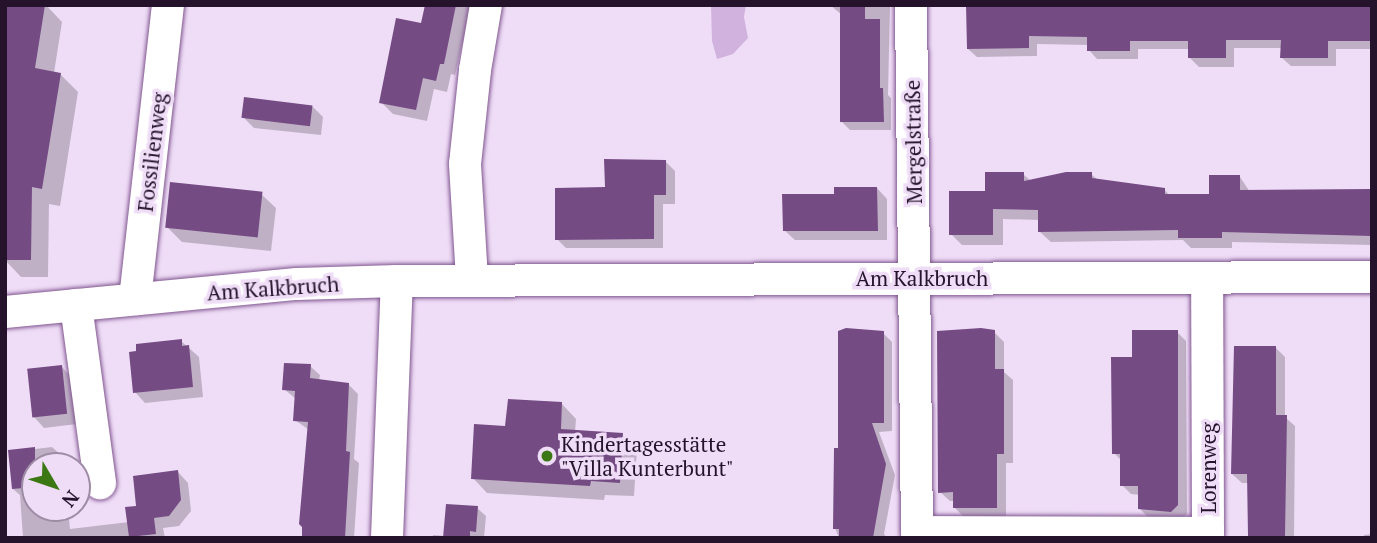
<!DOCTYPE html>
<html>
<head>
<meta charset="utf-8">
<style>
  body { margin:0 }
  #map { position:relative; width:1377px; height:543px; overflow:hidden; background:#efddf7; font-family:"PT Serif",serif }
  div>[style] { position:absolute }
  .green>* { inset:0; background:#d1b2de }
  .shadow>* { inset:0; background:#0003 }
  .building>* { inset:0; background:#754b84; transform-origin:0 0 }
  .roads { filter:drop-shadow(0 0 2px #805690) drop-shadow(0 0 2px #805690) }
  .street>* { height:32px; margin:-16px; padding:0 16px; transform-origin:16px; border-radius:16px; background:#fff }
  .dots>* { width:19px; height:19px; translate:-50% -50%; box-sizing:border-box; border:4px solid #efddf7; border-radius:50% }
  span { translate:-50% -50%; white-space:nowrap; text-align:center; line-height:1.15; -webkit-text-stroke:7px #efddf7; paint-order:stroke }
  .street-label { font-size:21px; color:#24132a }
  .poi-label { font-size:21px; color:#24132a }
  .left { translate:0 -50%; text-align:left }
  .frame { position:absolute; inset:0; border:7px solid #24132a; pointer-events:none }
  .north { position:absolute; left:21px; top:452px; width:70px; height:70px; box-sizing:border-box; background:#efddf7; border:2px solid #9e8ca5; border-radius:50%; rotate:129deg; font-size:19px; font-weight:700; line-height:28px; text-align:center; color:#24132a }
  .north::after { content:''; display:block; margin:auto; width:24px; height:32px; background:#3b7813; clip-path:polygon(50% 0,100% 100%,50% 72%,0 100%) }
</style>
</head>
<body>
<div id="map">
  <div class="green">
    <i style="clip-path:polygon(711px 5px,746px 5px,744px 17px,748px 38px,733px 54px,717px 59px,712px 41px)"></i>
  </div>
  <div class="shadow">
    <i style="clip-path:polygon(5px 5px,46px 5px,62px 22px,54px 73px,60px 74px,78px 92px,60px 206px,49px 204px,48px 277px,21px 277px,5px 260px)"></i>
    <i style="clip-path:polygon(426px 5px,471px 5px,455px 75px,451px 74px,447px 92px,434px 89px,427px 121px,393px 114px,381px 102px,422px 25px)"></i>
    <i style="clip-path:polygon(890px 5px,888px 95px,891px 98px,891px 130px,850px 130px,841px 121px,842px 15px,830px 5px)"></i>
    <i style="clip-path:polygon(968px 5px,1372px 5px,1372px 49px,1336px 49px,1336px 66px,1291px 66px,1282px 58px,1282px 48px,1234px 48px,1234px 67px,1199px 67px,1190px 58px,1190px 49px,1138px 49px,1138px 59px,1097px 59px,1089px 50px,1089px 45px,1037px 44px,1037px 56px,977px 57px,968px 49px)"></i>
    <i style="clip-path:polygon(313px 107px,323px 117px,321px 135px,254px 128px,243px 117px)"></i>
    <i style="clip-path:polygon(666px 162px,675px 171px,675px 204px,663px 204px,663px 248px,566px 248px,557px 239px,606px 189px)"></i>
    <i style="clip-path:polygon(1023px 174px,1031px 181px,1091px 174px,1099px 181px,1164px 189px,1170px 196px,1211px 196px,1240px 177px,1250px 192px,1372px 191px,1372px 245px,1232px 242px,1232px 248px,1191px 248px,1183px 240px,1051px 242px,1040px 232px,1040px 220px,1003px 219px,1003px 245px,962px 245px,951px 234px,987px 192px)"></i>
    <i style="clip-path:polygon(877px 188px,887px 199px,887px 240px,795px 240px,784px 230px,835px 196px)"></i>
    <i style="clip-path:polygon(261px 194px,276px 208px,271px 251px,182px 242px,167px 227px)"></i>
    <i style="clip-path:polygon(994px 332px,1004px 342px,1004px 372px,1013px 380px,1013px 463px,1006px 463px,1006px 517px,964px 517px,954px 507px,954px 501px,950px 501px,940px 492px)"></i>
    <i style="clip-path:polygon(1177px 332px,1186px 341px,1187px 514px,1181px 520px,1149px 518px,1140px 509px,1140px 495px,1131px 494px,1122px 485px,1122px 461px,1114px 453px,1134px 359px)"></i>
    <i style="clip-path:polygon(883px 333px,892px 342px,892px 431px,879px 432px,895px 475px,884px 534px,887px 538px,839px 538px,835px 528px,840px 450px)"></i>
    <i style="clip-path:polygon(181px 341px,199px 357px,203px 397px,145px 403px,135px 392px,138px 353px)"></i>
    <i style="clip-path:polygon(1275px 347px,1285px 357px,1285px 417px,1295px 426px,1294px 538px,1250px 538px,1249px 483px,1242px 483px,1232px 474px)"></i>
    <i style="clip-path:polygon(61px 366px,71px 377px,77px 424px,44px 428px,34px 417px)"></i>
    <i style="clip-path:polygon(310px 366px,320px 375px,319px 381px,348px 384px,358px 394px,354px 459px,359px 463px,354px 538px,303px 538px,303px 493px,309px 430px,295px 420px,296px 399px,284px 389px)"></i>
    <i style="clip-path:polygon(562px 404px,576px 419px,575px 432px,622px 435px,637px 449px,634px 496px,605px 495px,604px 500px,487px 493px,473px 478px,507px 428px)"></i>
    <i style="clip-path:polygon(52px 447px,63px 457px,64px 466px,35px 466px,35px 508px,68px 508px,70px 529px,129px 522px,138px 508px,178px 472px,188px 483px,191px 511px,179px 526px,163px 528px,165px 538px,23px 538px,20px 495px,13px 489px,10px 452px)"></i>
    <i style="clip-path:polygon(477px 508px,486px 516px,484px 538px,433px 538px,433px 535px,445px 536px)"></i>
    <i style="clip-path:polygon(1372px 534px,1372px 538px,1364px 538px,1364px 535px)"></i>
  </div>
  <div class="building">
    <i style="clip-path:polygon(5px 5px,45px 5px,35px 68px,61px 73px,42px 189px,32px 187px,31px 260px,5px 260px)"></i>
    <i style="clip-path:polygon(425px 5px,456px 5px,444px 64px,440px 64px,436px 81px,423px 78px,416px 110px,379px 103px,396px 18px,421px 23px)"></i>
    <i style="clip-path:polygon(840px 5px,865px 5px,865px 19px,880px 19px,880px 88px,883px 88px,884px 122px,840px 122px)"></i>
    <i style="clip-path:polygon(966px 5px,1372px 5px,1372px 41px,1328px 41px,1328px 58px,1280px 58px,1281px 40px,1226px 40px,1226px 58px,1188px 58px,1188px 41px,1130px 41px,1130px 51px,1087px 51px,1087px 37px,1029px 36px,1029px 48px,967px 49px)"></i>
    <i style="left:244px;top:97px;width:69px;height:21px;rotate:7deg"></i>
    <i style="clip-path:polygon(604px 159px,666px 160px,666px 195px,654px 195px,654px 239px,555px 240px,555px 188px,605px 187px)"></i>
    <i style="clip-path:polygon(985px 172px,1024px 172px,1024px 181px,1066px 172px,1092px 172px,1092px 178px,1165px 188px,1165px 194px,1209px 194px,1209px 175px,1240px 175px,1240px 190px,1372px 189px,1372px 236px,1222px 232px,1222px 238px,1178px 238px,1178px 230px,1038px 232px,1038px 210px,993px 209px,993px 235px,949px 235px,949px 191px,985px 191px)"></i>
    <i style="left:170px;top:182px;width:93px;height:46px;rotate:6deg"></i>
    <i style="clip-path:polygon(834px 187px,877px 187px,878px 231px,783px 231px,782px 194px,834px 194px)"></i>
    <i style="clip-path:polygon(846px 328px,884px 331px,884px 423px,872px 423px,886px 464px,873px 538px,839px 538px,839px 529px,833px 529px,834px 448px,838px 448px,838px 331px)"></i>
    <i style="clip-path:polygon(981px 328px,995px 330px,995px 369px,1004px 369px,1004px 454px,997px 454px,997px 508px,953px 508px,953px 492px,938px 493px,937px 331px)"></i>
    <i style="clip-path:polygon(1132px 330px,1178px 330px,1178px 505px,1171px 512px,1138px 509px,1138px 486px,1120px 486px,1120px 454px,1112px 454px,1111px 357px,1132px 357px)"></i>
    <i style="clip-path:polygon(182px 339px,182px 346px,189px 345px,193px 387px,133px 393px,129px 352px,136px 351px,136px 344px)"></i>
    <i style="clip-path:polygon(1234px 346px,1276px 346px,1276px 415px,1287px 415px,1285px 536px,1248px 536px,1247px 474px,1231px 474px)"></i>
    <i style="clip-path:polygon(284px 363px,311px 364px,310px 378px,349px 383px,346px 451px,350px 452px,345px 538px,302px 537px,302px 527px,299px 524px,308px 422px,293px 421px,295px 391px,282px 390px)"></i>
    <i style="left:62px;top:365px;width:49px;height:35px;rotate:84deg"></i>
    <i style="clip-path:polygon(508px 399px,562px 402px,561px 429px,623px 433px,620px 483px,591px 481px,590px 486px,471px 479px,474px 424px,505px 426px)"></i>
    <i style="clip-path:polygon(35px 447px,35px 487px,12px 489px,8px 450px)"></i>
    <i style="clip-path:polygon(178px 470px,181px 500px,169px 516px,154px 518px,156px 534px,129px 537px,125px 507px,136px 506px,133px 476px)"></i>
    <i style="clip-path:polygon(446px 504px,478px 506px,476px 532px,470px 531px,470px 538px,443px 538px)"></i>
  </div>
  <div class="roads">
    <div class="street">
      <i style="left:911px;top:5px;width:527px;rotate:89.35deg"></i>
      <i style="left:917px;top:532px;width:291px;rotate:0.2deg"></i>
      <i style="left:1208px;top:533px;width:255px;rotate:-90.2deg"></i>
      <i style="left:472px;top:279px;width:115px;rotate:-93.5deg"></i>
      <i style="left:465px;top:164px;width:95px;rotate:-83.9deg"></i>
      <i style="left:475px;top:70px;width:66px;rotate:-80.4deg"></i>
      <i style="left:135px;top:299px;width:296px;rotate:-83.6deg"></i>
      <i style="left:76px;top:305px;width:180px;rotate:82.3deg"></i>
      <i style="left:5px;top:312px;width:293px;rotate:-5.5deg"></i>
      <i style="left:297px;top:284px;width:100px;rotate:-1.7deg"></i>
      <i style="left:397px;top:281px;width:975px;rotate:-0.24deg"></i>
      <i style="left:387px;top:538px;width:257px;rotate:-87.8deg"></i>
    </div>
  </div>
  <div class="dots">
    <i style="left:547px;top:456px;background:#3b7813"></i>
  </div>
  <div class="street-label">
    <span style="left:913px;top:142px;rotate:-91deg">Mergelstraße</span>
    <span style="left:152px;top:152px;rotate:-83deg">Fossilienweg</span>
    <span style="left:922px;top:278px">Am Kalkbruch</span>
    <span style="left:273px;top:288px;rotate:-4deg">Am Kalkbruch</span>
    <span style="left:1208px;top:468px;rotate:-90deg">Lorenweg</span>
  </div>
  <div class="poi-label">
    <span class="left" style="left:561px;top:456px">Kindertagesstätte<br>"Villa Kunterbunt"</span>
  </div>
  <div class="frame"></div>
  <div class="north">N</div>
</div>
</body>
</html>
